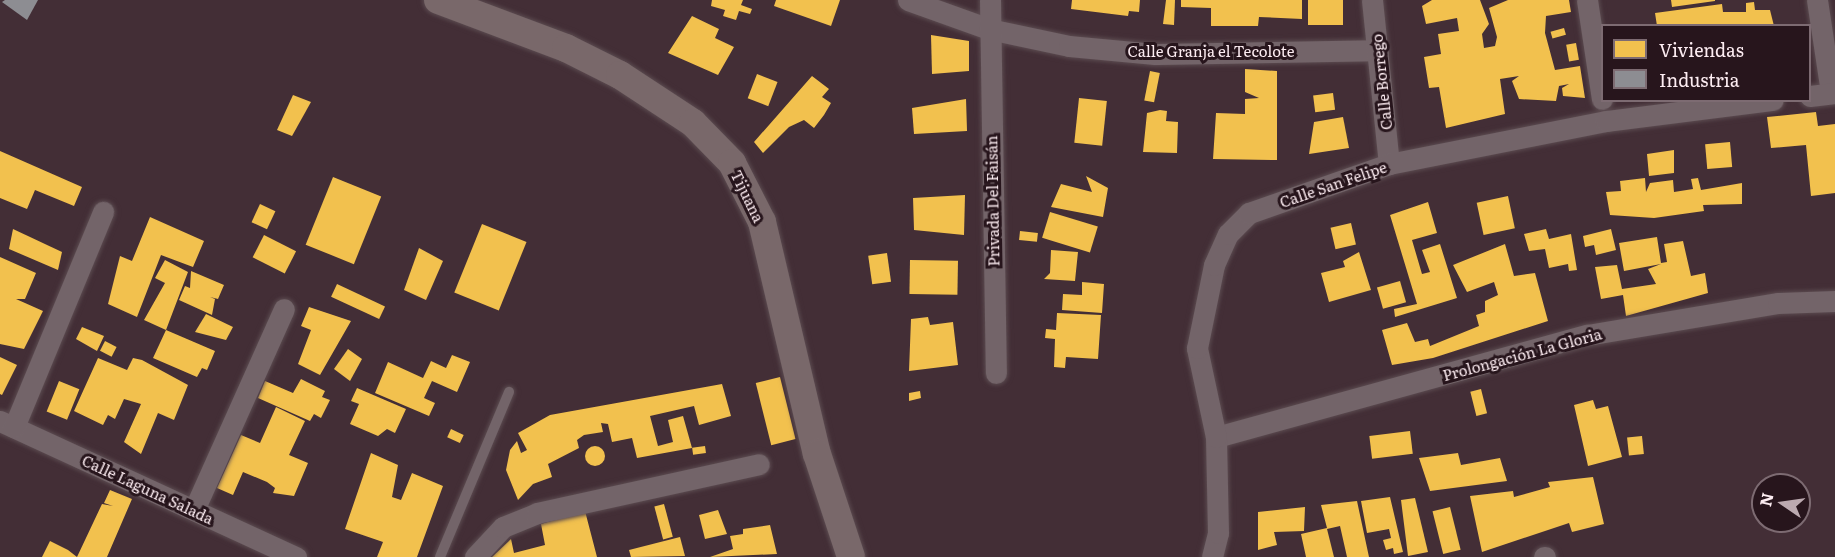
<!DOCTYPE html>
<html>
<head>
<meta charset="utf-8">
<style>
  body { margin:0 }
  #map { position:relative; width:1835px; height:557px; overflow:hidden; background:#432e36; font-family:Literata,serif }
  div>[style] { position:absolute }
  .homes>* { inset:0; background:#f2c14e; transform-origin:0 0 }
  .round { border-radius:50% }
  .industry>* { inset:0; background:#8d8d92 }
  .roads { filter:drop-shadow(0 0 2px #5b4b50) drop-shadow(0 0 2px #5b4b50) }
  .lane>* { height:10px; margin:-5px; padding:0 5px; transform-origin:5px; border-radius:5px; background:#736469 }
  .street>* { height:21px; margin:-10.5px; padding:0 10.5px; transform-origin:10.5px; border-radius:10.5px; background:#736469 }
  .secondary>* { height:28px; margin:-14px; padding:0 14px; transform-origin:14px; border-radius:14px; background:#79686a }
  span { translate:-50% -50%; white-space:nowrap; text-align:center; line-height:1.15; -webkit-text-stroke:6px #27151c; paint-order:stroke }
  .street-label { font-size:15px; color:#fdedf2 }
  .legend { position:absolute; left:1601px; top:24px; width:210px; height:78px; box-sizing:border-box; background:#27151c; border:2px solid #7d6b72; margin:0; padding:8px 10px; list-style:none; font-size:18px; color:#fdedf2 }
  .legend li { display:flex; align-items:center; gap:12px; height:30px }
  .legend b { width:30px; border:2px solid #7d6b72 }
  .north { position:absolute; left:1751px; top:473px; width:60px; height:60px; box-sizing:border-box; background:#27151c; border:2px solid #7d6b72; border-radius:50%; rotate:283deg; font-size:16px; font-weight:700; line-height:24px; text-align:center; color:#fdedf2 }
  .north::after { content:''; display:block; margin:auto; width:21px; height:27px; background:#bcaab0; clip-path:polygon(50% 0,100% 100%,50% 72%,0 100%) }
</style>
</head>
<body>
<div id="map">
  <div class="homes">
    <i style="clip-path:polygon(712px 0,743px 0,741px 5px,752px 9px,750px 14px,739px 11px,736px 20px,723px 16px,725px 10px,711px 6px)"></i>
    <i style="clip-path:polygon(776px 0,840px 0,831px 26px,774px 6px)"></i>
    <i style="clip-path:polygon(1072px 0,1140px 0,1139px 12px,1129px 11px,1128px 16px,1071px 9px)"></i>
    <i style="clip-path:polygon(1166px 0,1175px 0,1174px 25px,1163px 24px)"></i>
    <i style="clip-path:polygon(1181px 0,1302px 0,1302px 19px,1259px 17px,1258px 26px,1211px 26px,1211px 8px,1181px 7px)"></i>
    <i style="left:1308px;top:0;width:35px;height:25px"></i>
    <i style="clip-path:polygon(1432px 0,1480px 0,1489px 24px,1482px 34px,1484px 48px,1495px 46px,1497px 37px,1489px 8px,1508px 0,1569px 0,1571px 12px,1546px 16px,1545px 33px,1555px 70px,1580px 66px,1585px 98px,1563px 96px,1562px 88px,1569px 84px,1559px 86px,1556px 101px,1519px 99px,1512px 81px,1519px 76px,1500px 79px,1505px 114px,1446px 128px,1439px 87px,1429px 88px,1424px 57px,1441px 54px,1438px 34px,1459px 31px,1457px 18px,1426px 24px,1422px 6px)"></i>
    <i style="clip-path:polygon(1671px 0,1715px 0,1715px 1px,1672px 7px)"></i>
    <i style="clip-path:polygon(1754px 2px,1755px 10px,1770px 10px,1774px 26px,1657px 26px,1655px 13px,1722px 4px,1723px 12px,1746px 12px,1746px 3px)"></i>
    <i style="clip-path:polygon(692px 16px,719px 29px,715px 38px,734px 47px,718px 75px,668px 53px)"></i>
    <i style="left:1564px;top:28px;width:7px;height:14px;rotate:74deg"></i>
    <i style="clip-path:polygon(931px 35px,969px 41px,969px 71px,932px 74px)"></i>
    <i style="left:1576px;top:43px;width:17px;height:10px;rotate:80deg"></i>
    <i style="clip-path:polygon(1245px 69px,1277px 71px,1277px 160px,1213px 159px,1216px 113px,1245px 114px,1245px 99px,1259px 98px,1245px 92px)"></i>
    <i style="left:1150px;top:71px;width:10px;height:30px;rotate:11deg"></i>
    <i style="left:757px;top:74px;width:22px;height:26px;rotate:21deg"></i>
    <i style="clip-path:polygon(812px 76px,829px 89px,822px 97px,831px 103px,824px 115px,814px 128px,804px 120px,789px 127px,763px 153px,754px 142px)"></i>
    <i style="left:1333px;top:93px;width:17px;height:20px;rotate:83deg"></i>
    <i style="clip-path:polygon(293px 95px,311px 102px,292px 136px,277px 130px)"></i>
    <i style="left:1079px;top:98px;width:28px;height:45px;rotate:6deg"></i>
    <i style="clip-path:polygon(966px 99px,967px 131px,914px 134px,912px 108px)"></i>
    <i style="clip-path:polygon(1160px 110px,1167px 111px,1166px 121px,1178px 122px,1177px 153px,1143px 152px,1147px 113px)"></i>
    <i style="clip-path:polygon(1816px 112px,1818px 126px,1835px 124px,1835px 193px,1811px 196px,1806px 145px,1771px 148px,1767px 117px)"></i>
    <i style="clip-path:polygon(1343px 117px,1349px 148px,1309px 154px,1314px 122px)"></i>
    <i style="left:1730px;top:142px;width:25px;height:25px;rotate:85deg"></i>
    <i style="clip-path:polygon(1674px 150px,1674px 173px,1649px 176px,1647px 154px)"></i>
    <i style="clip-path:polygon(0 151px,82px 187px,74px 206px,35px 190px,27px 209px,0 198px)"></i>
    <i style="clip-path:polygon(1086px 176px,1108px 188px,1103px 217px,1051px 207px,1061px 184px,1092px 192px)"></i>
    <i style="left:333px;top:177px;width:52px;height:73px;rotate:22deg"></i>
    <i style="clip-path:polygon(1645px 178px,1646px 192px,1650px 183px,1673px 180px,1674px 192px,1693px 189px,1691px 179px,1698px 178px,1701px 190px,1742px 183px,1742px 204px,1703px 205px,1704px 211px,1654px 218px,1610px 215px,1606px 192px,1621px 191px,1620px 181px)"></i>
    <i style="clip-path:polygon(965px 195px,964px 235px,914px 230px,913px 198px)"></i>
    <i style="left:1508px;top:196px;width:33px;height:32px;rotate:78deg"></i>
    <i style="clip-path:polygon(1428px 202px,1437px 233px,1412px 240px,1422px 274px,1430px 272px,1422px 250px,1440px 244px,1457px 298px,1395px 317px,1394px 309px,1417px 304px,1390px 215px)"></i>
    <i style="left:260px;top:204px;width:17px;height:20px;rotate:25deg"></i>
    <i style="left:1050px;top:212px;width:50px;height:27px;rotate:17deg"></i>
    <i style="clip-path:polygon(150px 217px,204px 241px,193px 267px,161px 255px,137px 317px,108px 304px,120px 256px,132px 261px)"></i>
    <i style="left:1351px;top:223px;width:22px;height:21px;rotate:77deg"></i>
    <i style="left:482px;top:224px;width:48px;height:74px;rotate:22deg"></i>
    <i style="clip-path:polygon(13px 229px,62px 252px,58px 270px,9px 249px)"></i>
    <i style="clip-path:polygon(1546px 229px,1549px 239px,1571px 234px,1577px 270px,1569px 271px,1568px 264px,1549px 268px,1545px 249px,1529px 251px,1524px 234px)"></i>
    <i style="clip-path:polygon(1611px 229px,1616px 250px,1596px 255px,1594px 245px,1585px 247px,1583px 236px)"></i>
    <i style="left:1020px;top:231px;width:18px;height:9px;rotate:6deg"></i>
    <i style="left:264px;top:235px;width:36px;height:25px;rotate:27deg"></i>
    <i style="clip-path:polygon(1657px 237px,1661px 263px,1667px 262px,1664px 244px,1683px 241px,1691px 276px,1705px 273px,1708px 293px,1626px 316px,1623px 295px,1601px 299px,1595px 267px,1617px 265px,1622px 289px,1656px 284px,1648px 269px,1661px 264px,1624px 271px,1619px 243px)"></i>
    <i style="clip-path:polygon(1505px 244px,1514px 276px,1535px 273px,1548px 321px,1433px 358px,1392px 365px,1382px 330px,1407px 323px,1415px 342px,1428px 339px,1430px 346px,1479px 326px,1476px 315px,1485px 312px,1485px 301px,1498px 295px,1494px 282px,1467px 292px,1453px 265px)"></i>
    <i style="clip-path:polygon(419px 248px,443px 261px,426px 300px,404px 290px)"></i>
    <i style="clip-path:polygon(1051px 250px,1078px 252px,1075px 281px,1044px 279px,1050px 273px)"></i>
    <i style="clip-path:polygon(1359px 252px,1371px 290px,1329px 302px,1321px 273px,1345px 267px,1343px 261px)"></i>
    <i style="left:887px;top:253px;width:29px;height:19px;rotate:82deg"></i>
    <i style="clip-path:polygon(0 257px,36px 273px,25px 299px,16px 299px,43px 311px,24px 349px,0 344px)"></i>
    <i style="clip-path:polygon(165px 260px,188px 272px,166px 330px,144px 320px,165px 283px,155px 278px)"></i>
    <i style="left:910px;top:260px;width:48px;height:34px;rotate:1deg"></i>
    <i style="clip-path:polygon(191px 271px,224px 285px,218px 299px,210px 297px,215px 299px,212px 315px,179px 300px,185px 286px,190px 288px)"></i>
    <i style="left:1400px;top:281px;width:22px;height:24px;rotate:74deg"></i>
    <i style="clip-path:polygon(1082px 282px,1104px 284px,1102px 313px,1062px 310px,1063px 294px,1082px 295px)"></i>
    <i style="left:337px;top:284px;width:53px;height:14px;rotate:25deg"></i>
    <i style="clip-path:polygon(309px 307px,351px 321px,320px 375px,298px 364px,311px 330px,301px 326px)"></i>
    <i style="clip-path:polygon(1057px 313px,1101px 315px,1098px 359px,1066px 357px,1065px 368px,1054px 367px,1055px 339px,1045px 338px,1046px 329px,1056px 330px)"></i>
    <i style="clip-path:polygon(206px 314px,233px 327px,226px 340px,195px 332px)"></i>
    <i style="clip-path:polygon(928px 317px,930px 325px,953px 322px,958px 365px,909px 371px,911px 319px)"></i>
    <i style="clip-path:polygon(82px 327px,104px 336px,97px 351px,76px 339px)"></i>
    <i style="clip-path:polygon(166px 330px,215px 351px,207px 370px,202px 368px,197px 377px,153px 358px)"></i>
    <i style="left:105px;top:341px;width:13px;height:11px;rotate:27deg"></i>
    <i style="clip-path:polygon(348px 349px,362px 359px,350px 381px,334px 369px)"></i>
    <i style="clip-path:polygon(452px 355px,470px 362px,457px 392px,432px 381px,424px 398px,435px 403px,429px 416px,375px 393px,388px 362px,423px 378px,431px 361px,446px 368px)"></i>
    <i style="clip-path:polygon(0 357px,17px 365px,2px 395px,0 394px)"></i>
    <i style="clip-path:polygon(98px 358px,127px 370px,133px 358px,142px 360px,188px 385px,174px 420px,158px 413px,141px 454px,124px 442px,141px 404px,124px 399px,115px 419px,108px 415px,103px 425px,74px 411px)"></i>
    <i style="left:780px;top:377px;width:64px;height:25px;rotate:76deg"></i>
    <i style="clip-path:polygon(301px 379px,325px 391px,322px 397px,330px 400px,321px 418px,314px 414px,310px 421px,258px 398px,265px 381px,293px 393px)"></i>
    <i style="left:59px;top:381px;width:22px;height:33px;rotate:22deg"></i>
    <i style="clip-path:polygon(722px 384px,731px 416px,699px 425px,694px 406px,650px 416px,658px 446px,673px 442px,668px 420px,683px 416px,692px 448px,637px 458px,632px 438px,612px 442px,608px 424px,601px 423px,603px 432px,584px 435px,577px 440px,579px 448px,548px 464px,552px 477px,533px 484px,518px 500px,506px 470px,510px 450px,517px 441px,521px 453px,527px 450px,518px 433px,550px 415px)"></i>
    <i style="clip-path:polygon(357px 388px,406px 409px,395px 433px,387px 429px,378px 436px,350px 424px,359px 404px,351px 401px)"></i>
    <i style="left:1481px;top:389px;width:25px;height:11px;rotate:76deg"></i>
    <i style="clip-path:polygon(920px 391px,921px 398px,909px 401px,909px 393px)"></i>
    <i style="clip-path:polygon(1593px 400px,1596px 409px,1608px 406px,1622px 457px,1588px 466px,1574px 405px)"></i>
    <i style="clip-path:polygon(276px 407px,305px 421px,289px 455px,308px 463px,294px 496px,273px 493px,275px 488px,267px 482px,243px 472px,233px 495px,217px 488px,241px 435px,260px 443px)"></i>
    <i style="left:451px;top:429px;width:14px;height:9px;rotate:25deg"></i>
    <i style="left:1410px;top:431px;width:23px;height:41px;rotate:83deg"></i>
    <i style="left:1642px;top:436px;width:18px;height:15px;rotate:84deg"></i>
    <i style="left:705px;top:446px;width:7px;height:13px;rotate:82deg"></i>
    <i class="round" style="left:585px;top:446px;width:20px;height:20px"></i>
    <i style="clip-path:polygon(371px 453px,398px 465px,392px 497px,401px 500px,412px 473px,443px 486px,417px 557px,377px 557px,383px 542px,345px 529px)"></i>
    <i style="clip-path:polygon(1458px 453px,1461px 465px,1500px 458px,1507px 481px,1430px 491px,1419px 458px)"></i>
    <i style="clip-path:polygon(1593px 477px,1604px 524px,1572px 532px,1569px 523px,1482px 552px,1470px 496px,1513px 491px,1514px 497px,1550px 487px,1548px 482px)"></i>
    <i style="clip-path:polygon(110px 490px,132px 499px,107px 557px,77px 557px,102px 504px,113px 506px,104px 503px)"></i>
    <i style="clip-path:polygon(1390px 497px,1403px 552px,1394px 554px,1393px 548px,1386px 550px,1383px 540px,1391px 538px,1389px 529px,1367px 533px,1361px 501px)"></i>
    <i style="clip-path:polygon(1415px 498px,1428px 552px,1408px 556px,1401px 500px)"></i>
    <i style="clip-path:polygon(1357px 501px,1369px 557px,1347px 557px,1340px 526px,1327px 529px,1334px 557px,1306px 557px,1301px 534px,1327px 528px,1321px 505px)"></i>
    <i style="left:664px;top:504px;width:34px;height:10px;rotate:75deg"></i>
    <i style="clip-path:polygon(1305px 507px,1304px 531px,1274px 532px,1277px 545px,1258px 550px,1258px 512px)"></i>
    <i style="left:1450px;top:507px;width:44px;height:18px;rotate:76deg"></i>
    <i style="clip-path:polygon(718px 510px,727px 534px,705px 539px,699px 515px)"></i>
    <i style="clip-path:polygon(585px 511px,597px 557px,492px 557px,511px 539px,514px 553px,545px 545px,541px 524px)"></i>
    <i style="clip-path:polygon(770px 525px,777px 554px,710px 557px,733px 549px,730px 536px,743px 534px,743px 529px)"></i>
    <i style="clip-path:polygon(680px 537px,685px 556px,631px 557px,629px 550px)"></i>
    <i style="clip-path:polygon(50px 541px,68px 550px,77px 557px,42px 557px)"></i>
  </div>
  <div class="industry">
    <i style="clip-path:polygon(38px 0,27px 20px,2px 2px,5px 0)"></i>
  </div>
  <div class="roads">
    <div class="lane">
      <i style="left:440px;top:557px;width:179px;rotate:-67.3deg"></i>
    </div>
    <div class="street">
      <i style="left:908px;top:0;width:86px;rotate:19.7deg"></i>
      <i style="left:989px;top:29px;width:82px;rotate:12deg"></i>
      <i style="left:1069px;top:46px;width:86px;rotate:5.3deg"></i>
      <i style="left:1155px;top:54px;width:223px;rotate:-1deg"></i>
      <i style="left:990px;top:0;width:373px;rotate:89.1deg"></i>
      <i style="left:1372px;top:0;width:165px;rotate:84.1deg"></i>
      <i style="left:1587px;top:0;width:100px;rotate:81.4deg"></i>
      <i style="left:1817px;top:0;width:94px;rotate:81.4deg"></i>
      <i style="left:1810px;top:96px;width:25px;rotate:-7deg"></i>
      <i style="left:0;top:421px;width:326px;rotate:24.7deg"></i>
      <i style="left:14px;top:427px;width:233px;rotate:-67.5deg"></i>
      <i style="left:1216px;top:437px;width:385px;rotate:-15.4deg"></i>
      <i style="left:1587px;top:335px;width:194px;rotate:-9.5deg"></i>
      <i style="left:1778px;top:303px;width:57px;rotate:-2deg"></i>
      <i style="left:194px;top:510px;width:220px;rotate:-65.9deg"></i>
      <i style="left:475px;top:557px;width:41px;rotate:-47deg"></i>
      <i style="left:503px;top:527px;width:37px;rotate:-22deg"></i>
      <i style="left:537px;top:513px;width:227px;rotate:-12.4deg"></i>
      <i style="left:1212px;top:557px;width:25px;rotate:-76deg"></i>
      <i style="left:1218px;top:533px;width:96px;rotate:-91.2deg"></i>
      <i style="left:1216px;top:437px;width:91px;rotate:-102.1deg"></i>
      <i style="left:1197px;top:348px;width:85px;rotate:-78.4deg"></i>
      <i style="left:1214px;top:265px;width:34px;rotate:-66deg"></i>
      <i style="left:1228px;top:234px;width:30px;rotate:-45deg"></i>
      <i style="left:1249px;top:213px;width:148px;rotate:-19.3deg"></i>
      <i style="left:1389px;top:164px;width:221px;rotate:-11.2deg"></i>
      <i style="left:1606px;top:121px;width:168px;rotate:-7.2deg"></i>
      <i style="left:1544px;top:557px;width:1px"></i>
    </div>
    <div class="secondary">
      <i style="left:438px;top:0;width:137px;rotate:20.6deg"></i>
      <i style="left:566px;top:48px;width:60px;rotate:26.6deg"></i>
      <i style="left:620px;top:75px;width:87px;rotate:33.3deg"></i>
      <i style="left:693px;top:123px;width:56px;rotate:45.7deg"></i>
      <i style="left:732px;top:163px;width:66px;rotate:63deg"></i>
      <i style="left:762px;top:222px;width:238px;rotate:76.7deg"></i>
      <i style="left:817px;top:454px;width:108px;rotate:71.7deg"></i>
    </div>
  </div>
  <div class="street-label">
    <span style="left:1211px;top:51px">Calle Granja el Tecolote</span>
    <span style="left:1381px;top:82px;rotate:-96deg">Calle Borrego</span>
    <span style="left:1333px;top:184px;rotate:-19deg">Calle San Felipe</span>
    <span style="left:748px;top:196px;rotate:64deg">Tijuana</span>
    <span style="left:992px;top:201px;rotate:-91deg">Privada Del Faisán</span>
    <span style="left:1522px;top:354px;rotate:-15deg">Prolongación La Gloria</span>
    <span style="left:148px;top:489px;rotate:25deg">Calle Laguna Salada</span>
  </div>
  <ul class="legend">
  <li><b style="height:16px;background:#f2c14e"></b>Viviendas</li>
  <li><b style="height:16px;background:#8d8d92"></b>Industria</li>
  </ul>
  <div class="north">N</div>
</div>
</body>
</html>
